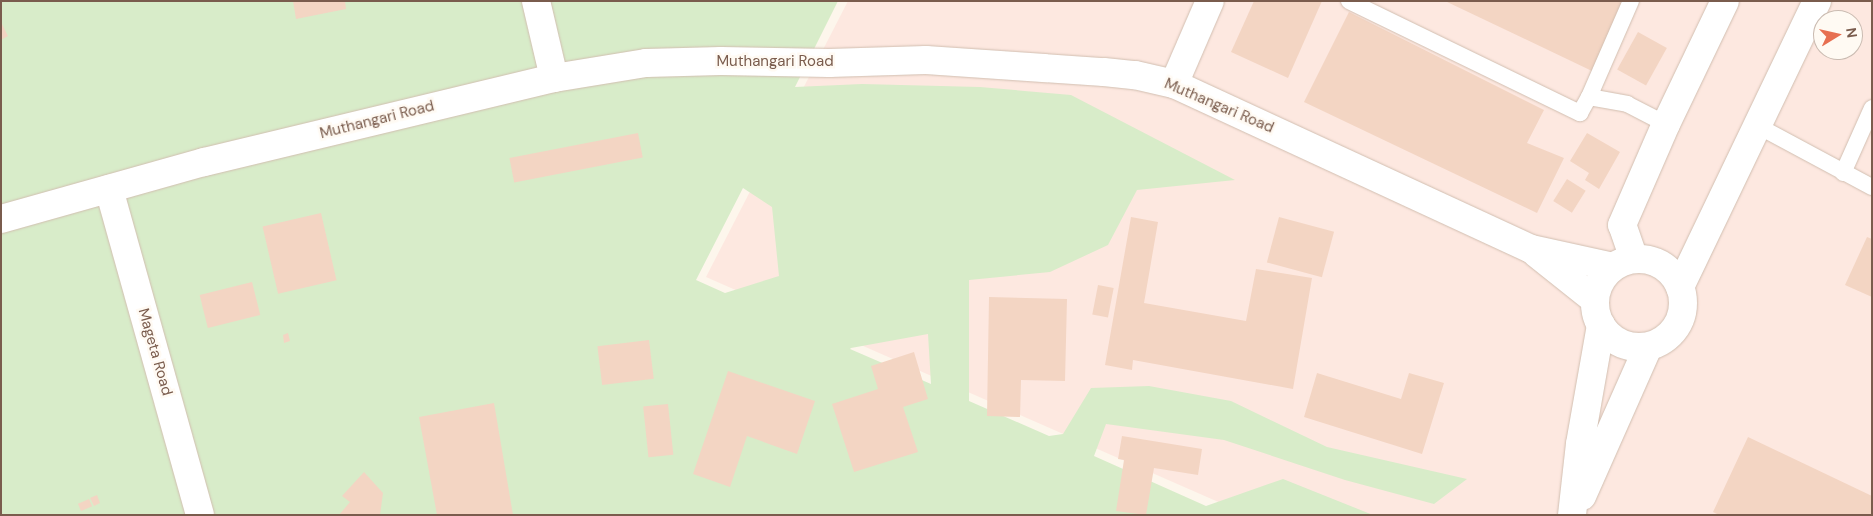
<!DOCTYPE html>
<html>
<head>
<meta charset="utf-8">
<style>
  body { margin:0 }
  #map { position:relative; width:1873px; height:516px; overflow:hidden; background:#fdf6ec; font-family:"DM Sans",sans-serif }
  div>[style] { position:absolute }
  .commercial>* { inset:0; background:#fde8e0 }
  .green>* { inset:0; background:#d8ecc9 }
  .building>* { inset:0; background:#f3d5c3; transform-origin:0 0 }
  .roads { filter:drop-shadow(0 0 1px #d1beb0) drop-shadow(0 0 1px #d1beb0) }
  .lane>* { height:16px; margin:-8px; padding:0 8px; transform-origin:8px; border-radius:8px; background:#fff }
  .street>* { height:28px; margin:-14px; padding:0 14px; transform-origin:14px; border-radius:14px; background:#fff }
  .secondary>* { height:28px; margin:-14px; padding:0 14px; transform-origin:14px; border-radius:14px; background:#fff }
  .secondary>.ring { margin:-14px; padding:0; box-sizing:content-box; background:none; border:28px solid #fff; border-radius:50% }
  span { translate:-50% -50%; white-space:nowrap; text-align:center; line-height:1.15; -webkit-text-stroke:5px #fffaf3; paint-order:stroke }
  .street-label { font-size:15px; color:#7a5c4d }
  .frame { position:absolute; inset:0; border:2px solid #7a5c4d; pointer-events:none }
  .north { position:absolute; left:1813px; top:10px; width:50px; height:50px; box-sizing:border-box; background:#fffaf3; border:1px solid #cabbb1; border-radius:50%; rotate:81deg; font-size:14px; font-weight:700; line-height:20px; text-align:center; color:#7a5c4d }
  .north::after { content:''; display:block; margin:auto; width:18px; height:22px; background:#e76f51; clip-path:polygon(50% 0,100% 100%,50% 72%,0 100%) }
</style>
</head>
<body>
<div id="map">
  <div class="commercial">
    <i style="clip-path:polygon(evenodd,848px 1px,1872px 1px,1872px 515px,1248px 515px,706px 277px,848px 1px,1823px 20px,1853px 20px,1853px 50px,1823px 50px,1823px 20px)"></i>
  </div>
  <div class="green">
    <i style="clip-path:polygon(evenodd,1px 1px,838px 1px,795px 87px,862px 84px,980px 87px,1071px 95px,1235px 180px,1137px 190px,1108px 245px,1050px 272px,969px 280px,969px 401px,1049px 436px,1063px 434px,1091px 388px,1149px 386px,1231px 401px,1327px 447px,1467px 479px,1434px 504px,1345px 480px,1224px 440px,1106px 424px,1094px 456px,1206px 506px,1283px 479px,1373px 515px,1px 515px,1px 1px,743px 188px,772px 207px,779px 276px,725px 293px,696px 280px,743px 188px,1px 1px,928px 334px,931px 384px,850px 349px,851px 348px,928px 334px)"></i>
  </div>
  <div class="building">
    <i style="clip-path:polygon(293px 1px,345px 1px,346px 9px,296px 19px)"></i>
    <i style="clip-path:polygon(1254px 1px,1322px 1px,1288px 78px,1231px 52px)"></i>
    <i style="clip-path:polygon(1445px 1px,1618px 1px,1623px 4px,1592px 71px)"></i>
    <i style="clip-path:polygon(1349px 12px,1544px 110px,1527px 143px,1564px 158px,1537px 213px,1304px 102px)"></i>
    <i style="clip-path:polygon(1px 22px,8px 36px,1px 40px)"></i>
    <i style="left:1638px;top:32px;width:33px;height:43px;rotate:29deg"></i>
    <i style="left:638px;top:133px;width:25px;height:131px;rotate:79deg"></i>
    <i style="clip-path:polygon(1587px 133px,1620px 152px,1599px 189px,1585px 180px,1589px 173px,1570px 161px)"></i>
    <i style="left:1567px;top:179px;width:22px;height:26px;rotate:32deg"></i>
    <i style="left:321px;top:213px;width:69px;height:60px;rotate:77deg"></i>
    <i style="clip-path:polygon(1131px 217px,1158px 222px,1144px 303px,1246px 321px,1256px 269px,1312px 278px,1293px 389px,1133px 360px,1132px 370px,1105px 365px)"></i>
    <i style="left:1279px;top:217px;width:57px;height:47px;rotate:15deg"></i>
    <i style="clip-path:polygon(1867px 237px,1872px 239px,1872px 297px,1845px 285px)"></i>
    <i style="left:252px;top:282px;width:34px;height:54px;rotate:76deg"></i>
    <i style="left:1098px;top:285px;width:16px;height:30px;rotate:11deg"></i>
    <i style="clip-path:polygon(989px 297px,1067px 299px,1065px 381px,1021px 380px,1020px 417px,987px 416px)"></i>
    <i style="clip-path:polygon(288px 333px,290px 341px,284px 343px,283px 335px)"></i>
    <i style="left:649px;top:340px;width:39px;height:52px;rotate:83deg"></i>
    <i style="clip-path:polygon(914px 352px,928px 399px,903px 407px,918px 452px,854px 472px,832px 404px,878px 389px,871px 366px)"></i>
    <i style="clip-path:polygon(728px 371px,815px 401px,797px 454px,747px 436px,730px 487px,693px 474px)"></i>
    <i style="clip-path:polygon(1317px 373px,1401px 399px,1409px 373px,1444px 383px,1422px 454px,1304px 417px)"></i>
    <i style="clip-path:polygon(494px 403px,513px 515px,437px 515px,419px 417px)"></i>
    <i style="left:668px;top:404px;width:51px;height:25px;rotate:84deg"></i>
    <i style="clip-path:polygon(1122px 436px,1202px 449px,1198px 475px,1154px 468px,1146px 515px,1116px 511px,1124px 460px,1118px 459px)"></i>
    <i style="clip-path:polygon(1748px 437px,1872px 496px,1872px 515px,1719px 515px,1713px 512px)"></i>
    <i style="clip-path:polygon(364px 472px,383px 493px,380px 515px,339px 515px,350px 502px,342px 496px)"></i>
    <i style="clip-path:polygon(97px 495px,100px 503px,94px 506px,90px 498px)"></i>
    <i style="left:89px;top:499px;width:8px;height:12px;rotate:67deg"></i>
  </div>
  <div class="roads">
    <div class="lane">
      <i style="left:1349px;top:1px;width:257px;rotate:25.9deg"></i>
      <i style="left:1580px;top:113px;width:18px;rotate:-61deg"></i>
      <i style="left:1589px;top:97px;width:39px;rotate:10deg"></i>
      <i style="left:1627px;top:104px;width:44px;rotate:27.1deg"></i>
      <i style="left:1589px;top:97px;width:105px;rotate:-66.4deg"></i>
      <i style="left:1758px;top:126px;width:129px;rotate:28.2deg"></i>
      <i style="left:1843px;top:173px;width:71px;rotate:-66deg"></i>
    </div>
    <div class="street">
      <i style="left:536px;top:1px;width:79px;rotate:76.8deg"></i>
      <i style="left:1174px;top:84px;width:90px;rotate:-66.6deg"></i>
      <i style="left:109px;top:189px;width:338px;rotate:74.4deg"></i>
      <i style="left:1582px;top:496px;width:163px;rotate:-66.1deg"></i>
      <i style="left:1572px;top:515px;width:71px;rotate:-83.6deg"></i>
      <i style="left:1580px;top:444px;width:121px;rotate:-80deg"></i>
    </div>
    <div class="secondary">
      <i style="left:1px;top:219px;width:211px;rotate:-15.7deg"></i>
      <i style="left:204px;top:162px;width:360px;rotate:-13.5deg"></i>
      <i style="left:554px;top:78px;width:93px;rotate:-9.3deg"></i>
      <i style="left:646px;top:63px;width:75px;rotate:-1.5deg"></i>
      <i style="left:721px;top:61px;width:108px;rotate:1.1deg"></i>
      <i style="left:829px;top:63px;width:97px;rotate:-1.8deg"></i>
      <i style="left:926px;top:60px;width:178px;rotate:3.9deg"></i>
      <i style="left:1104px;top:72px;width:31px;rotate:6deg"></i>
      <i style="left:1135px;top:75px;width:40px;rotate:13deg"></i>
      <i style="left:1174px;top:84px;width:393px;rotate:24.8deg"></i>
      <i style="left:1531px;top:249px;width:84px;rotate:12.4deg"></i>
      <i style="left:1536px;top:253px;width:75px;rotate:38.5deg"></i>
      <i style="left:1634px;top:259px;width:36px;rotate:-109deg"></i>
      <i style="left:1622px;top:225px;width:110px;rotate:-66.5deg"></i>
      <i style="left:1666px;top:124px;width:136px;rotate:-64.4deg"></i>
      <i class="ring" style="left:1595px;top:259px;width:60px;height:60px"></i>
      <i style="left:1680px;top:287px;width:317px;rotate:-64.4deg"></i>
    </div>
  </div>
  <div class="street-label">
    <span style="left:775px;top:62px">Muthangari Road</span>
    <span style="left:1219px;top:106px;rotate:23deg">Muthangari Road</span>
    <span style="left:377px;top:120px;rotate:-14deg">Muthangari Road</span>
    <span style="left:155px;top:352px;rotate:74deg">Mageta Road</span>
  </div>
  <div class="frame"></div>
  <div class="north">N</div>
</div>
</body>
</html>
